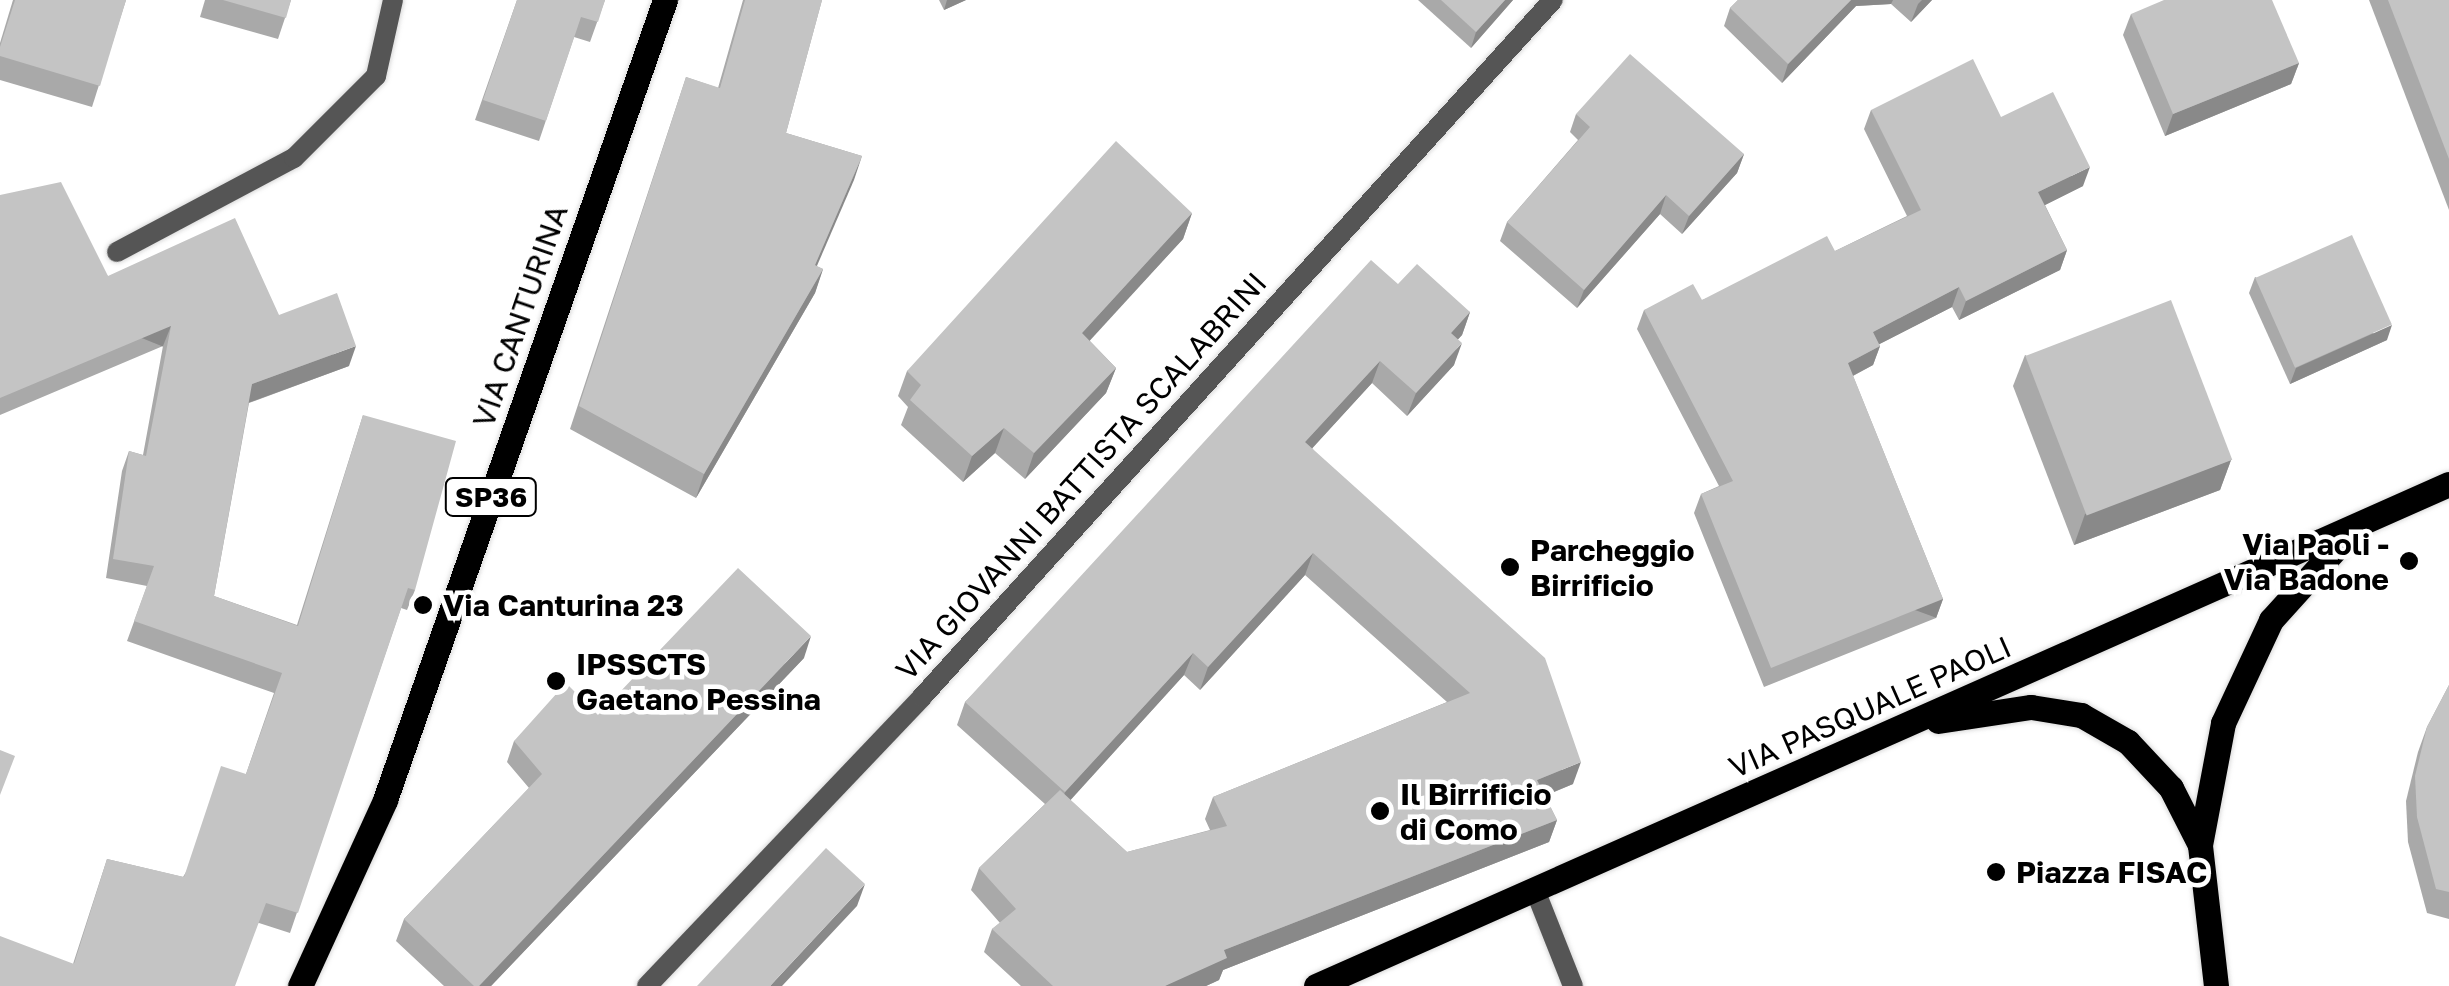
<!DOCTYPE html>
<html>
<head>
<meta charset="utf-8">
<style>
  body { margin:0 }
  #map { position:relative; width:2449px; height:986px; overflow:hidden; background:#fff; font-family:"Golos Text",sans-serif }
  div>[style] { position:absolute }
  .roads { filter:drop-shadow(0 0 2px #dbdbdb) drop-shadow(0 0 2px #dbdbdb) }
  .lane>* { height:20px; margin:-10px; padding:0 10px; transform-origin:10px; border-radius:10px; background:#555 }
  .street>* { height:20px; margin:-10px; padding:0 10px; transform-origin:10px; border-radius:10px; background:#555 }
  .primary>* { height:25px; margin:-12.5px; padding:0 12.5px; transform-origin:12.5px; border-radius:12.5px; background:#000 }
  .wall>* { inset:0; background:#a9a9a9 }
  .shaded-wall>* { inset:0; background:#898989; transform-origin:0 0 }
  .building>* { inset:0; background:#c4c4c4; transform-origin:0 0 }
  .dots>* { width:28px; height:28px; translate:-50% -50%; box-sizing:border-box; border:5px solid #fff; border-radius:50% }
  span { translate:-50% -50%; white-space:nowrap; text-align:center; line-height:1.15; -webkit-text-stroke:9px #fff; paint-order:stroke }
  .shield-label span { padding:2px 8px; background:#fff; border:2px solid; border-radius:8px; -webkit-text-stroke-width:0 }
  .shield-label { font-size:28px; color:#000; font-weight:700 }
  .street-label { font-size:30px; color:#000 }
  .poi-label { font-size:30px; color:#000; font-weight:700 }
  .right { translate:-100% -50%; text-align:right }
  .left { translate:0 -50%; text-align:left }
</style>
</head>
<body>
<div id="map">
  <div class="roads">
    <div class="lane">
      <i style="left:1535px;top:890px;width:103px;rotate:68.4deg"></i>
    </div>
    <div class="street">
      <i style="left:117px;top:252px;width:200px;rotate:-28deg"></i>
      <i style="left:294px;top:158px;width:116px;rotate:-45deg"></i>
      <i style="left:376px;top:76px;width:78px;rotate:-77.4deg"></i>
      <i style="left:647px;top:986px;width:399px;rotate:-46.4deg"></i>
      <i style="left:922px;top:697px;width:940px;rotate:-47.85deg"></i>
    </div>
    <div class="primary">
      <i style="left:1938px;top:721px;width:94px;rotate:-8.6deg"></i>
      <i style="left:2031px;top:707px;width:51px;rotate:9.1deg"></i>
      <i style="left:2081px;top:715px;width:54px;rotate:29.9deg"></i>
      <i style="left:2128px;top:742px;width:63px;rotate:46.9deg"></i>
      <i style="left:2171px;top:788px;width:64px;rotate:63deg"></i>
      <i style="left:300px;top:986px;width:205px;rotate:-65.4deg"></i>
      <i style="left:385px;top:800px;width:848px;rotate:-70.71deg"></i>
      <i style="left:1316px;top:986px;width:1239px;rotate:-23.9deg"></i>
      <i style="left:2216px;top:986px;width:142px;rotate:-96.5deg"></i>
      <i style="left:2200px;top:845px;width:124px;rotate:-79.3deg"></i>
      <i style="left:2223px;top:723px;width:114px;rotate:-65deg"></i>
      <i style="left:2271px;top:620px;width:118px;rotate:-47.8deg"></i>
    </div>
  </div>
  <div class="wall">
    <i style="clip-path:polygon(13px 0,126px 0,92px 107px,0 80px,0 43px)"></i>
    <i style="clip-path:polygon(205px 0,291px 0,278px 39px,200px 17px)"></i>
    <i style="clip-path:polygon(517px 0,605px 0,590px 42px,574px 37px,539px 141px,475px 120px)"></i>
    <i style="clip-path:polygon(743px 0,822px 0,786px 133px,862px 156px,816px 266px,823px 269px,815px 293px,696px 498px,570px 429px,686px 77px,718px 88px)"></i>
    <i style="clip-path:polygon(939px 0,966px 0,944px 10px)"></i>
    <i style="clip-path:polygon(1418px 0,1513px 0,1471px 48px)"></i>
    <i style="clip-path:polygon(1738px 0,1932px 0,1911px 22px,1891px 4px,1856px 6px,1782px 83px,1724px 26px,1730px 8px)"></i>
    <i style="clip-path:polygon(2369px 0,2449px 0,2449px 210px)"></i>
    <i style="clip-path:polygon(2131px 14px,2299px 63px,2291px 84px,2165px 136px,2123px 35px)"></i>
    <i style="clip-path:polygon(1871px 110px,2001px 117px,2083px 186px,2045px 205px,2067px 250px,2060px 270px,1959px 320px,1952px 307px,1879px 344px,1880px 346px,1873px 365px,1853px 376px,1943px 599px,1936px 618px,1764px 687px,1694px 513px,1701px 494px,1719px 486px,1637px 329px,1644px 310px,1702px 300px,1835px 251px,1907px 216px,1864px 129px)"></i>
    <i style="clip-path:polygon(1576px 114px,1744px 154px,1737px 173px,1682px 234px,1660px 214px,1577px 308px,1500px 241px,1507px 222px,1578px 140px,1570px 132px)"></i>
    <i style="clip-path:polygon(0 195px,108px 276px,279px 315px,349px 366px,249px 403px,214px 596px,297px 625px,363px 415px,415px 590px,407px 610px,401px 608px,290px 933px,259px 923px,73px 964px,107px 859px,183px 877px,246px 774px,274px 693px,127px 641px,147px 586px,106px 578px,122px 471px,129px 451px,143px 455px,163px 346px,0 415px)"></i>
    <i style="clip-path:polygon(1192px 213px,1183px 239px,1089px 340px,1116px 368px,1106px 393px,1025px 479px,995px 453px,963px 482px,901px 425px,908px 407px,898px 396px,907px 371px)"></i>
    <i style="clip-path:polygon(2255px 277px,2387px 340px,2290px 384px,2249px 293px)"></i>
    <i style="clip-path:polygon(evenodd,1398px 284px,1470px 312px,1462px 335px,1458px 339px,1454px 365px,1407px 416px,1372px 383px,1312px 448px,1573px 784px,1545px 796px,1557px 820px,1549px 842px,1223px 970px,1219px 980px,1206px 986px,1021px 986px,984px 952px,992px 929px,1000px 923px,971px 890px,979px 868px,1045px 804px,957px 725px,965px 702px,1398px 284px,1305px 575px,1447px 702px,1213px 797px,1205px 819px,1210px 830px,1127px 852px,1070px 800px,1184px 675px,1200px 690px,1305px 575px)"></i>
    <i style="clip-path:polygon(2025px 355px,2231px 460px,2220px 490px,2074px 545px,2013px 386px)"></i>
    <i style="clip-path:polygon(804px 658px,491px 986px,444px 986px,396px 941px,404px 919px,529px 788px,507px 762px,514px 741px,598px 715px)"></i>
    <i style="clip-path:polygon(2449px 685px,2449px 919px,2427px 913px,2408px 842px,2406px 801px,2418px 752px,2427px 727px)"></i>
  </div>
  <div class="shaded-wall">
    <i style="clip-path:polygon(947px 0,966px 0,944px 10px)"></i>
    <i style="clip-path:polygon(1505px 0,1513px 0,1471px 48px,1476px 32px)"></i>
    <i style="clip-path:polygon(1851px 0,1893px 0,1891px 4px,1856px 6px,1782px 83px,1788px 64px)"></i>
    <i style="clip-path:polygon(1922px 0,1932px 0,1911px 22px,1918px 4px)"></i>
    <i style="clip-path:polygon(2299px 63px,2291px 84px,2165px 136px,2173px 114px)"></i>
    <i style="clip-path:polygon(1744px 154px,1737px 173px,1682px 234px,1689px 216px)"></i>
    <i style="clip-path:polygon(862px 156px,854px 180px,807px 289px,815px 265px)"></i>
    <i style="clip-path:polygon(2090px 167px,2083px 186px,2031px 212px,2038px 192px)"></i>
    <i style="clip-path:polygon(1666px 195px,1660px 214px,1577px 308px,1584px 290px)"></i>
    <i style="clip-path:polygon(1192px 213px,1183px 239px,1073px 359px,1082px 333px)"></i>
    <i style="clip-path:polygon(2067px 250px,2060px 270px,1959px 320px,1966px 301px)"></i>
    <i style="clip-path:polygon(823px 269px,815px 293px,696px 498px,704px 474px)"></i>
    <i style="clip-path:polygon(1959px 287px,1952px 307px,1866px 351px,1873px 332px)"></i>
    <i style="clip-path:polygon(1470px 312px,1462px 335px,1443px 356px,1451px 333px)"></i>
    <i style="clip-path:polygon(2392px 325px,2387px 340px,2290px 384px,2296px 368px)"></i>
    <i style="left:171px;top:326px;width:22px;height:186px;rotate:112deg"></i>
    <i style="clip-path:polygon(1462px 343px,1454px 365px,1407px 416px,1416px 393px)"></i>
    <i style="clip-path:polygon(356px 346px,349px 366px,245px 404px,252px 384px)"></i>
    <i style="clip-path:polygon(1880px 346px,1873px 365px,1841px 382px,1848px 363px)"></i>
    <i style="clip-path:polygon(1380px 361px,1372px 383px,1297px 465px,1305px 442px)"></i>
    <i style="clip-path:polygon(1116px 368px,1106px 393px,1025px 479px,1034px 453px)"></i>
    <i style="clip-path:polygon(1004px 428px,995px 453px,963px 482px,972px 456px)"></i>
    <i style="clip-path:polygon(2231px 460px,2220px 490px,2074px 545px,2085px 514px)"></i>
    <i style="clip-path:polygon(1313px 553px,1305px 575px,1200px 690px,1208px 667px)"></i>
    <i style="left:1943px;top:599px;width:20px;height:185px;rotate:110deg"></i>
    <i style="clip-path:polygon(811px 636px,804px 658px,491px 986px,479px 986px)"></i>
    <i style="clip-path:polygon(1193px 653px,1184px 675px,1057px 815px,1065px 792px)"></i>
    <i style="clip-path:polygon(1581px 762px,1573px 784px,1529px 802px,1537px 780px)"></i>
    <i style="clip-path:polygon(1557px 820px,1549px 842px,1223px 970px,1219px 980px,1206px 986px,1165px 986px,1224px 950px)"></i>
    <i style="clip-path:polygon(865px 884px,857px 906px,782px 986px,770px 986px)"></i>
  </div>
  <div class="building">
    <i style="clip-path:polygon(15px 0,126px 0,100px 86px,0 56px,0 47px)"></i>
    <i style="clip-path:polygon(223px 0,291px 0,286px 18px)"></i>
    <i style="clip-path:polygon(517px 0,605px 0,598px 22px,581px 17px,546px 121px,483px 100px)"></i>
    <i style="clip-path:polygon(745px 0,822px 0,786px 133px,862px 156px,815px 265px,823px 269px,704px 474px,579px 406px,686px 77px,720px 88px)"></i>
    <i style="clip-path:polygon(1441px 0,1505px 0,1476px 32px)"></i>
    <i style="clip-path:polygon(1738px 0,1851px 0,1788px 64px,1730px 8px)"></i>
    <i style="clip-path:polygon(2164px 0,2272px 0,2299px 63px,2173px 114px,2131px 14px)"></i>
    <i style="clip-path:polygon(2388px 0,2449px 0,2449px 159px)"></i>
    <i style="clip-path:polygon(1630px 54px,1744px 154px,1689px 216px,1666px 195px,1584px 290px,1507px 222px,1590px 127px,1576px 114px)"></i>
    <i style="clip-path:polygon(1973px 59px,2001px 117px,2053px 92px,2090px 167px,2038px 192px,2067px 250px,1966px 301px,1959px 287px,1873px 332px,1880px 346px,1848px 363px,1943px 599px,1771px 668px,1701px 494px,1733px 481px,1644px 310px,1693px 284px,1702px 300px,1827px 236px,1835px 251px,1921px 210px,1871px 110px)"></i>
    <i style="clip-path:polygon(1116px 141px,1192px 213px,1082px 333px,1116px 368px,1034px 453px,1004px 428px,972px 456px,910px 400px,921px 385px,907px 371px)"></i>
    <i style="clip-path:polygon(61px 182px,108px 276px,235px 218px,279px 315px,337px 293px,356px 346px,252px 384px,214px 596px,298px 626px,363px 415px,456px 441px,415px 590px,408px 588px,298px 913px,266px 903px,235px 986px,0 986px,0 936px,74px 964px,107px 859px,184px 877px,221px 766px,246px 774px,282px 673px,134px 621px,154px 566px,113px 559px,129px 451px,146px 456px,171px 326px,0 398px,0 195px)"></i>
    <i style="left:2352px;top:235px;width:98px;height:106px;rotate:66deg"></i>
    <i style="clip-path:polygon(1371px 260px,1398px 284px,1417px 264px,1470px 312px,1451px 333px,1462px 343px,1416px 393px,1380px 361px,1305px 442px,1545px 658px,1581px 762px,1537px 780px,1557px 820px,1224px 950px,1227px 958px,1165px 986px,1053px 986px,992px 929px,1016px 909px,979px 868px,1060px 790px,1127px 852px,1227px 826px,1213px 797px,1470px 693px,1313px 553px,1208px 667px,1193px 653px,1065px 792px,965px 702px)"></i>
    <i style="left:2171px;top:300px;width:171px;height:156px;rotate:69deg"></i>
    <i style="clip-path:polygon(738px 568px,811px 636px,479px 986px,474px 986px,404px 919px,542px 774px,514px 741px,566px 683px,598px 715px)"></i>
    <i style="clip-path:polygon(2449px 685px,2449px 892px,2436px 889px,2417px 817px,2415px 776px,2427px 727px)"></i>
    <i style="clip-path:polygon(0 750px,15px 756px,0 795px)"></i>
    <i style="clip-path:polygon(826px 848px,865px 884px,770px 986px,697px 986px)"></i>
  </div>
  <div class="dots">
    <i style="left:2409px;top:561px;background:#000"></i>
    <i style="left:1510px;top:567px;background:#000"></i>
    <i style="left:423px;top:605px;background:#000"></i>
    <i style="left:556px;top:681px;background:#000"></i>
    <i style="left:1380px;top:811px;background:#000"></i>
    <i style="left:1996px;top:872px;background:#000"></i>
  </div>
  <div class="shield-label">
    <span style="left:491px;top:497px">SP36</span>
  </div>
  <div class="street-label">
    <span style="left:520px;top:316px;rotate:-71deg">VIA CANTURINA</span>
    <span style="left:1081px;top:476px;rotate:-48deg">VIA GIOVANNI BATTISTA SCALABRINI</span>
    <span style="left:1870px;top:707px;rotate:-24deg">VIA PASQUALE PAOLI</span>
  </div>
  <div class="poi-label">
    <span class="right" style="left:2389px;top:561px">Via Paoli -<br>Via Badone</span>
    <span class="left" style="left:1530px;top:567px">Parcheggio<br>Birrificio</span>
    <span class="left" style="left:443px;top:605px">Via Canturina 23</span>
    <span class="left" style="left:576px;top:681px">IPSSCTS<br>Gaetano Pessina</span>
    <span class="left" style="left:1400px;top:811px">Il Birrificio<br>di Como</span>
    <span class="left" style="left:2016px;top:872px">Piazza FISAC</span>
  </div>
</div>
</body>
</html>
